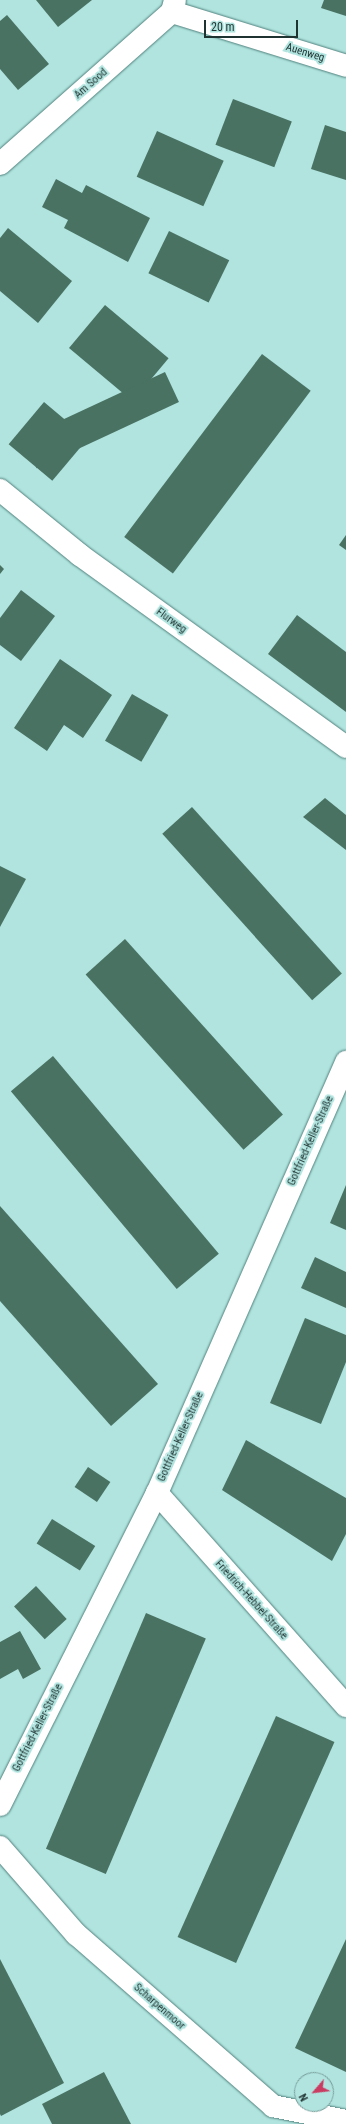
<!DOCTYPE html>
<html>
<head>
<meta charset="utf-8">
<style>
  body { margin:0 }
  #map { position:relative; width:346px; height:2124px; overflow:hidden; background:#b1e4df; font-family:"Roboto Condensed",sans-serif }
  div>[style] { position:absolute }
  .building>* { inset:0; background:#497263; transform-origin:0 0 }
  .roads { filter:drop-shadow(0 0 1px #51817d) drop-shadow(0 0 1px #51817d) }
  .minor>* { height:22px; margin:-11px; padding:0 11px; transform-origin:11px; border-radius:11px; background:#fff }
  span { translate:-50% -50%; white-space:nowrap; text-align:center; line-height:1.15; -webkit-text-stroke:4px #b1e4df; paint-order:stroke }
  .street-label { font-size:11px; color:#1f3331 }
  .north { position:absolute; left:294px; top:2072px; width:40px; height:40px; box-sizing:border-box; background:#b1e4df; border:1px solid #779d99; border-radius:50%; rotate:242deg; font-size:11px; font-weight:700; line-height:16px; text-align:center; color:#1f3331 }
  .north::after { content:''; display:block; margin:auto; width:14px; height:18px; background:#cb3c62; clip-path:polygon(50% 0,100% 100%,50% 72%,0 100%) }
  .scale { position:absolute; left:204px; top:20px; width:94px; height:18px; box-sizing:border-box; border:2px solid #1f3331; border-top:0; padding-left:5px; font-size:12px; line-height:14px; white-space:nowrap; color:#1f3331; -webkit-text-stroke:3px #b1e4df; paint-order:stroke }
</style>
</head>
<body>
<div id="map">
  <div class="building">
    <i style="clip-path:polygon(36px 0,92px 0,58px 27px)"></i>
    <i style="clip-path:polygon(324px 0,346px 0,346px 16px,321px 8px)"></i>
    <i style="clip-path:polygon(7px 15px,49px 64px,18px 90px,0 69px,0 21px)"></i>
    <i style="left:233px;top:99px;width:63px;height:49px;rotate:21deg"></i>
    <i style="clip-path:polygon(325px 125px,346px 132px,346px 180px,311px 169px)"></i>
    <i style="left:157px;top:131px;width:73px;height:50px;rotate:24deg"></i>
    <i style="clip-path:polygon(56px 179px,82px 193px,86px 185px,150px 218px,128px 262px,64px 228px,68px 220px,42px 207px)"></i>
    <i style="clip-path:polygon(8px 228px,72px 281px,38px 323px,0 291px,0 238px)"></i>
    <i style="left:169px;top:231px;width:67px;height:47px;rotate:26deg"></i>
    <i style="left:105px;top:305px;width:83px;height:56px;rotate:40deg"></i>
    <i style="left:262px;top:354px;width:61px;height:229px;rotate:37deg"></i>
    <i style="left:165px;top:372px;width:33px;height:157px;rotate:65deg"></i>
    <i style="left:44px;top:402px;width:57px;height:55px;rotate:40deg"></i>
    <i style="clip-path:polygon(346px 535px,346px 550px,339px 545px)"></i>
    <i style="clip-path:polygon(0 565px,4px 569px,0 574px)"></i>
    <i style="clip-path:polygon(21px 590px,55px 616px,21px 661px,0 645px,0 618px)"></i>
    <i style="clip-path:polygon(297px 615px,346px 652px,346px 712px,268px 654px)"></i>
    <i style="clip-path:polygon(60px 659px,112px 695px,83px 738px,64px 725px,47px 751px,14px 728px)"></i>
    <i style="left:132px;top:694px;width:42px;height:54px;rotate:30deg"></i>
    <i style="clip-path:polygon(325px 798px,346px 815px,346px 850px,303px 817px)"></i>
    <i style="left:192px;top:807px;width:224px;height:40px;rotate:48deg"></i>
    <i style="clip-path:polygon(0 866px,26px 879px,0 927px)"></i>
    <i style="left:125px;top:939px;width:236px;height:53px;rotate:48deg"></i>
    <i style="left:53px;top:1056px;width:258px;height:55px;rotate:50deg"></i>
    <i style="clip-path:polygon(346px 1185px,346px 1230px,330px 1223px)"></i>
    <i style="clip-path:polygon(0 1206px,158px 1384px,111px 1426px,0 1301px)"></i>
    <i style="clip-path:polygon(315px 1257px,346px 1272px,346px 1308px,301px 1288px)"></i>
    <i style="clip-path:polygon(305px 1318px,346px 1335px,346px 1362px,321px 1424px,270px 1403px)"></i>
    <i style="clip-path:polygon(246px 1440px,346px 1498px,346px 1534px,332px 1561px,222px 1490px)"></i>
    <i style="left:88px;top:1467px;width:27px;height:24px;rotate:34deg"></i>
    <i style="left:52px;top:1519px;width:51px;height:29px;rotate:32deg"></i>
    <i style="left:36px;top:1586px;width:45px;height:30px;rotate:47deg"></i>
    <i style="left:146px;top:1613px;width:65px;height:256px;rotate:23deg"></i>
    <i style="clip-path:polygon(20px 1631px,41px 1669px,23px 1679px,18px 1669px,0 1679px,0 1642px)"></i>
    <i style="left:276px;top:1716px;width:64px;height:242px;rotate:24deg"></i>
    <i style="clip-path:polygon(346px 1939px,346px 2072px,295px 2048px)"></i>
    <i style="clip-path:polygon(0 1959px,64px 2083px,1px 2116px,0 2114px)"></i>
    <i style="clip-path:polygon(104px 2072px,131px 2124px,52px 2124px,42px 2104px)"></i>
  </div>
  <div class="roads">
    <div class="minor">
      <i style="left:172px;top:12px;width:182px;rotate:17.2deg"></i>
      <i style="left:0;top:164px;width:230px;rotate:-41.5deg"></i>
      <i style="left:172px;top:12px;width:12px;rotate:-76deg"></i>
      <i style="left:0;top:490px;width:103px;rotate:39.1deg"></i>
      <i style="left:80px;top:555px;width:328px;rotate:35.8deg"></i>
      <i style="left:157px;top:1493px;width:285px;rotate:48.4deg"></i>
      <i style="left:0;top:1805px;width:349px;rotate:-63.3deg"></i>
      <i style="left:157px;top:1493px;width:471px;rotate:-66.3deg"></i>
      <i style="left:0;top:1847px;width:116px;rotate:48.9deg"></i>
      <i style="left:76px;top:1934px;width:262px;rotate:41.1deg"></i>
      <i style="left:273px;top:2106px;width:75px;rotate:11.6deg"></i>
    </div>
  </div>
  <div class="street-label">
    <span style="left:305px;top:53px;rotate:17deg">Auenweg</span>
    <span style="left:91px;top:84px;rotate:-41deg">Am Sood</span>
    <span style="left:171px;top:621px;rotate:36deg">Flurweg</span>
    <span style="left:311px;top:1141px;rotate:-66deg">Gottfried-Keller-Straße</span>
    <span style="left:181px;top:1437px;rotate:-66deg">Gottfried-Keller-Straße</span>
    <span style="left:251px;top:1600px;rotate:48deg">Friedrich-Hebbel-Straße</span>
    <span style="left:38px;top:1728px;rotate:-63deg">Gottfried-Keller-Straße</span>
    <span style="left:159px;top:2007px;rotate:41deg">Scharpenmoor</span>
  </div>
  <div class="north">N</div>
  <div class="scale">20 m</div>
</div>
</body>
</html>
